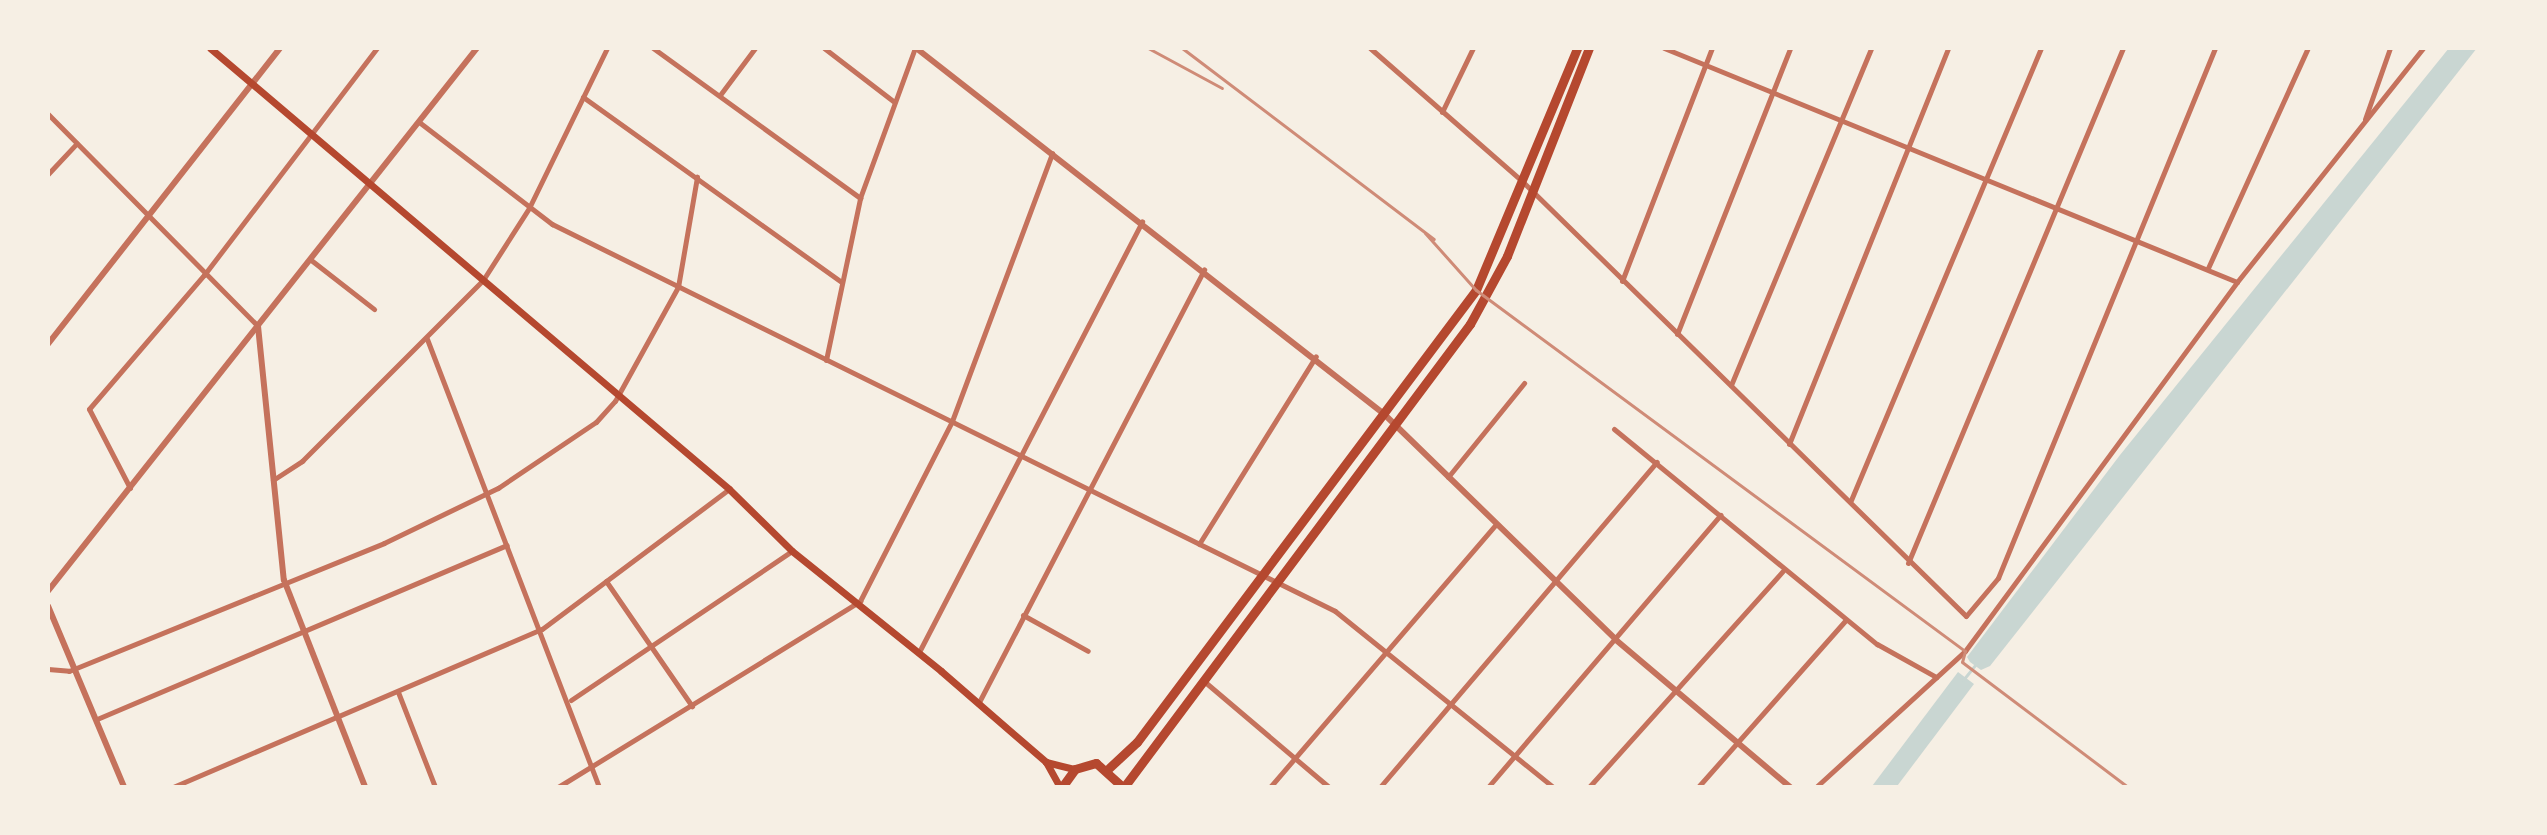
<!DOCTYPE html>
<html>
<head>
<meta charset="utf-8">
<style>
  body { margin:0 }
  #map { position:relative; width:2547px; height:835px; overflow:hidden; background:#f6efe4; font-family:Helvetica,sans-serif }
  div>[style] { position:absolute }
  .water>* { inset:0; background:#c9d6d2; transform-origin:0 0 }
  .stream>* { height:3px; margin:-1.5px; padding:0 1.5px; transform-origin:1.5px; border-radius:1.5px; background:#c9d6d2 }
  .minor>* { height:5px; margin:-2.5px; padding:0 2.5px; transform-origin:2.5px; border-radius:2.5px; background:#c5725c }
  .tertiary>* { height:6px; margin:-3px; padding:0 3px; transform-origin:3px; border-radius:3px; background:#c5725c }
  .secondary>* { height:7px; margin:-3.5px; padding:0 3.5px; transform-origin:3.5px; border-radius:3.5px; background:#b5482f }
  .trunk>* { height:9px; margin:-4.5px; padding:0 4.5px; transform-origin:4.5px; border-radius:4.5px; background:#b5482f }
  .rail>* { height:3px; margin:-1.5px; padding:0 1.5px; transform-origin:1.5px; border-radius:1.5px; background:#cf8b77 }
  span { translate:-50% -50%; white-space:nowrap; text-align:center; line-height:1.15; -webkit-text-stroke:7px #f6efe4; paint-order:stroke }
  .frame { position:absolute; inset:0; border:50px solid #f6efe4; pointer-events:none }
</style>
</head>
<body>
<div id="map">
  <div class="water">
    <i style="clip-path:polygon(2449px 48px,2477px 48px,1990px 666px,1981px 670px,1970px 662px,1967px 657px,2120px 455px)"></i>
    <i style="left:1958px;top:672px;width:20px;height:149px;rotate:37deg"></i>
  </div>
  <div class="stream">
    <i style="left:1963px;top:680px;width:21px;rotate:-51deg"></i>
  </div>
  <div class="minor">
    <i style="left:653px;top:48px;width:256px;rotate:35.9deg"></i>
    <i style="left:824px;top:48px;width:87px;rotate:37.5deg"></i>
    <i style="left:1370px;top:48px;width:203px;rotate:41.2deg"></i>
    <i style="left:1523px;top:182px;width:620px;rotate:44.41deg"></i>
    <i style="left:1966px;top:616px;width:50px;rotate:-49.9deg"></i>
    <i style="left:1998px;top:578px;width:573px;rotate:-67.73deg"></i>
    <i style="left:1664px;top:48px;width:619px;rotate:22.21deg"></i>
    <i style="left:720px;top:95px;width:59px;rotate:-53.3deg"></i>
    <i style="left:583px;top:97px;width:317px;rotate:35.6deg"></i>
    <i style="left:1442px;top:112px;width:71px;rotate:-64.2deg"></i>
    <i style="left:48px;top:114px;width:298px;rotate:45.3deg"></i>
    <i style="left:2365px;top:119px;width:75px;rotate:-70.6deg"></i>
    <i style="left:419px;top:122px;width:168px;rotate:37.5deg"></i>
    <i style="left:552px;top:224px;width:873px;rotate:26.3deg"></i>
    <i style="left:1335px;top:611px;width:280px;rotate:38.9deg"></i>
    <i style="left:48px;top:174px;width:42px;rotate:-46.9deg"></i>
    <i style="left:311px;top:260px;width:80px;rotate:37.9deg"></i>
    <i style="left:2208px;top:268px;width:242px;rotate:-65.6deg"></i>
    <i style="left:1622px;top:281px;width:250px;rotate:-68.9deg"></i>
    <i style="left:1677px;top:334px;width:308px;rotate:-68.4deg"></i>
    <i style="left:427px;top:339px;width:480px;rotate:69deg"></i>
    <i style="left:826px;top:360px;width:166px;rotate:-78.1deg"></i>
    <i style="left:860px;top:198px;width:160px;rotate:-69.9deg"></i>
    <i style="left:1731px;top:385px;width:365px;rotate:-67.4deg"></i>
    <i style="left:1614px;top:429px;width:340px;rotate:39.3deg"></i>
    <i style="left:1877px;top:644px;width:68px;rotate:29.2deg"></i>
    <i style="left:1789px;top:444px;width:427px;rotate:-68.1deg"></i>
    <i style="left:1448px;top:477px;width:121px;rotate:-51deg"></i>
    <i style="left:273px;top:480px;width:35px;rotate:-33deg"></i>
    <i style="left:302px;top:461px;width:256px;rotate:-45deg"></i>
    <i style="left:483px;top:280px;width:85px;rotate:-57.4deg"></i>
    <i style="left:529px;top:208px;width:178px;rotate:-64deg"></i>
    <i style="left:130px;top:488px;width:89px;rotate:-117.4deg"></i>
    <i style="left:89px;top:409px;width:177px;rotate:-49.4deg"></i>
    <i style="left:204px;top:275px;width:285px;rotate:-52.7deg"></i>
    <i style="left:1851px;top:500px;width:490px;rotate:-67.2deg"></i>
    <i style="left:1199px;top:544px;width:221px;rotate:-58.1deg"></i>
    <i style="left:1908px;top:563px;width:558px;rotate:-67.34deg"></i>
    <i style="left:606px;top:581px;width:152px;rotate:55.5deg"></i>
    <i style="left:1023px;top:615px;width:74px;rotate:29deg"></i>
    <i style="left:919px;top:652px;width:485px;rotate:-62.6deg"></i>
    <i style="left:48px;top:669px;width:21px;rotate:5deg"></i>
    <i style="left:69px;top:671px;width:340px;rotate:-22.1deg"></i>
    <i style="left:384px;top:543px;width:127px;rotate:-25.8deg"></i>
    <i style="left:498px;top:488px;width:118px;rotate:-34deg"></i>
    <i style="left:596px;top:422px;width:28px;rotate:-48deg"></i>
    <i style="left:615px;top:401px;width:130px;rotate:-61.1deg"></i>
    <i style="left:678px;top:287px;width:112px;rotate:-80.2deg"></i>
    <i style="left:1205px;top:682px;width:162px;rotate:40.3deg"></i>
    <i style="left:398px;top:692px;width:102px;rotate:68.7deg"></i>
    <i style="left:571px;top:700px;width:267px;rotate:-34deg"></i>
    <i style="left:978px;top:704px;width:490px;rotate:-62.5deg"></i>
    <i style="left:97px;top:719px;width:445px;rotate:-23deg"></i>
    <i style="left:173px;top:787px;width:401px;rotate:-23.2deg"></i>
    <i style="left:542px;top:629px;width:234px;rotate:-36.8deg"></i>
    <i style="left:558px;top:787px;width:355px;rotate:-31.6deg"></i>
    <i style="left:860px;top:601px;width:202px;rotate:-62.9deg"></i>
    <i style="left:952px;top:421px;width:286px;rotate:-69.5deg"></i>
    <i style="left:1270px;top:787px;width:345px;rotate:-49.3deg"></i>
    <i style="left:1380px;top:787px;width:427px;rotate:-49.6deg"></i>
    <i style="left:1488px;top:787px;width:358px;rotate:-49.5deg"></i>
    <i style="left:1589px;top:787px;width:290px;rotate:-48.1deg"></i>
    <i style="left:1698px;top:787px;width:223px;rotate:-48.5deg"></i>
    <i style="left:1816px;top:787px;width:202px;rotate:-42.4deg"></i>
    <i style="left:1965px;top:651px;width:458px;rotate:-53.6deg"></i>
    <i style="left:2237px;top:282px;width:299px;rotate:-51.5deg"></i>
  </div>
  <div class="tertiary">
    <i style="left:916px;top:48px;width:594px;rotate:38.03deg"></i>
    <i style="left:1384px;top:414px;width:324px;rotate:44.2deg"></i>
    <i style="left:1616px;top:640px;width:228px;rotate:40.2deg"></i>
    <i style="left:258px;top:326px;width:255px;rotate:84.2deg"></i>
    <i style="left:284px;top:580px;width:222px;rotate:68.6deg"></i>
    <i style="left:48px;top:344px;width:376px;rotate:-51.9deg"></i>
    <i style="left:48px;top:591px;width:692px;rotate:-51.69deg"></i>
    <i style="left:48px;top:606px;width:196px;rotate:67.2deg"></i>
  </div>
  <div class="secondary">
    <i style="left:210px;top:48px;width:681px;rotate:40.35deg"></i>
    <i style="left:729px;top:489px;width:88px;rotate:44.5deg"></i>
    <i style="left:792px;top:551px;width:191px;rotate:38.8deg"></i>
    <i style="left:941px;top:671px;width:139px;rotate:40.9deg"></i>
    <i style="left:1046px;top:762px;width:29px;rotate:61deg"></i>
    <i style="left:1046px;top:762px;width:30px;rotate:14deg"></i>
  </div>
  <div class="trunk">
    <i style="left:1109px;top:768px;width:38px;rotate:-43deg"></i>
    <i style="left:1137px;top:742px;width:565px;rotate:-53.13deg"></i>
    <i style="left:1476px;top:290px;width:262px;rotate:-67.3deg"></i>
    <i style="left:1062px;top:787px;width:22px;rotate:-54deg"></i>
    <i style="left:1075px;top:769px;width:22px;rotate:-16deg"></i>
    <i style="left:1096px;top:763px;width:36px;rotate:42deg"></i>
    <i style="left:1124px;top:787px;width:578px;rotate:-53.23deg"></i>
    <i style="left:1470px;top:324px;width:77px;rotate:-61.4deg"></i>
    <i style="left:1507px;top:256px;width:224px;rotate:-68.5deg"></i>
  </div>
  <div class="rail">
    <i style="left:1148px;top:48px;width:84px;rotate:28.4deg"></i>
    <i style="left:1182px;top:48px;width:316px;rotate:37.2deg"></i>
    <i style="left:1425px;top:233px;width:76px;rotate:48.2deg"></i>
    <i style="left:1476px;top:290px;width:608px;rotate:36.44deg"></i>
    <i style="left:1965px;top:651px;width:11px;rotate:105deg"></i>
    <i style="left:1962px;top:662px;width:208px;rotate:37deg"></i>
  </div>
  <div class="frame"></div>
</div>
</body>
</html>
